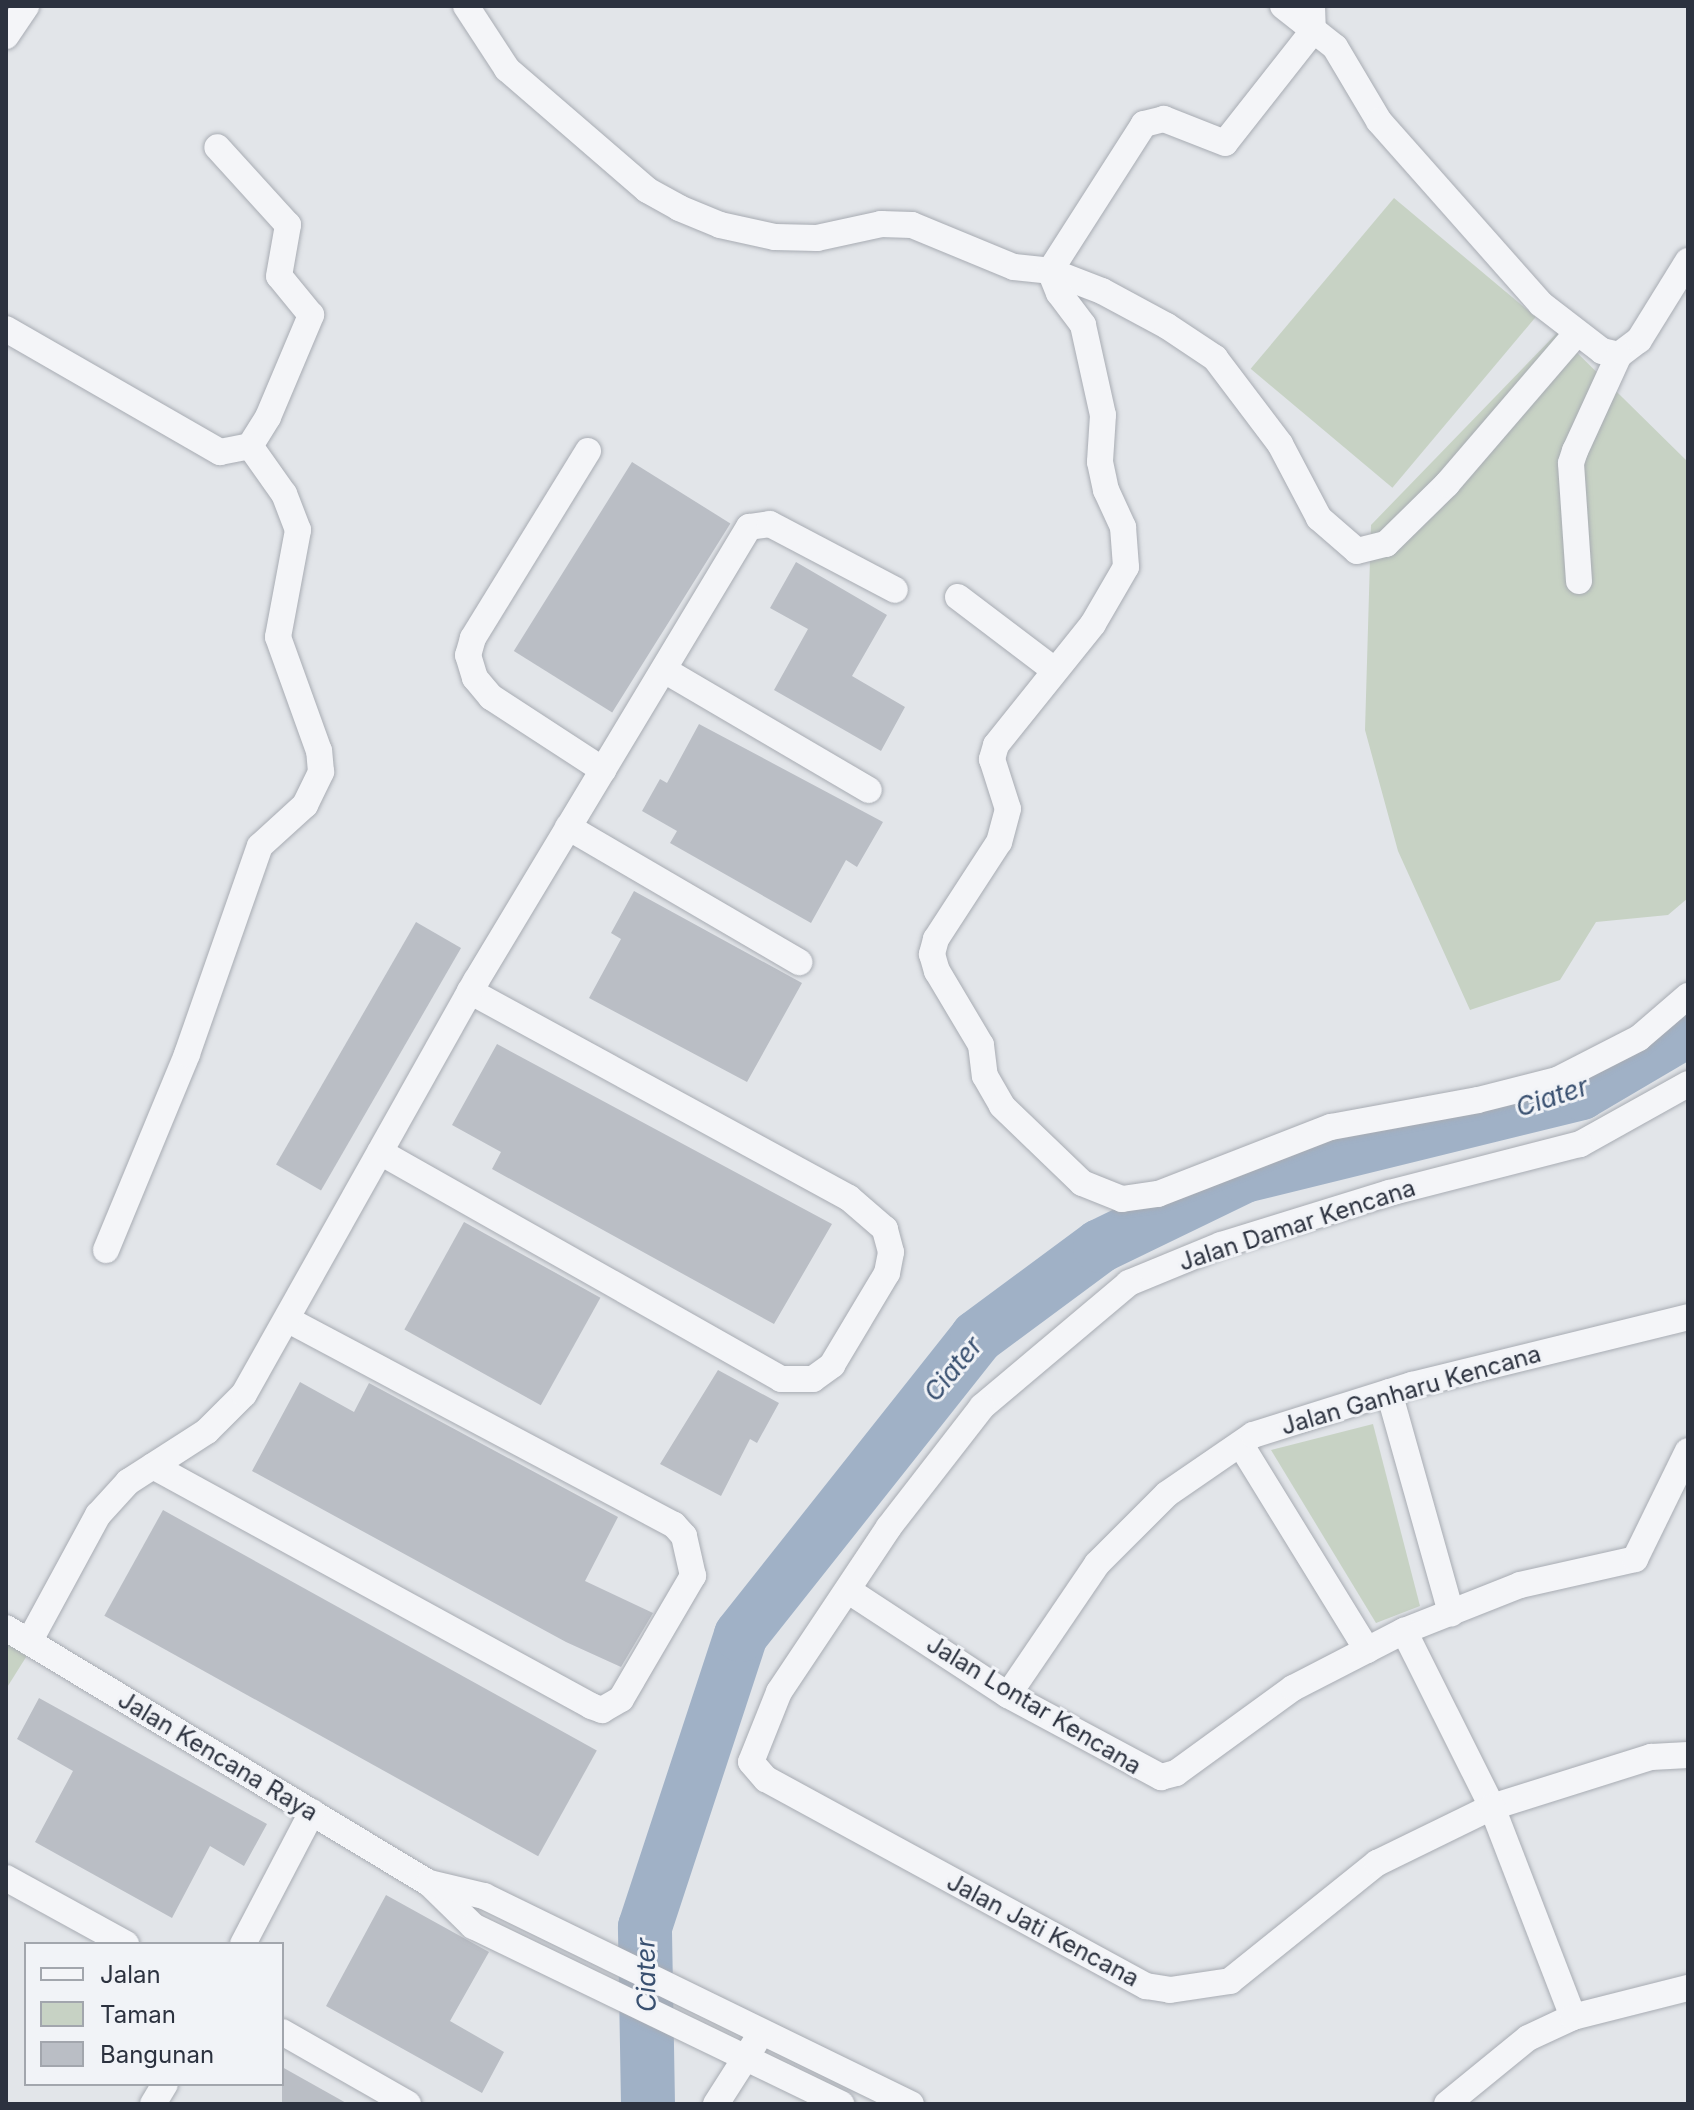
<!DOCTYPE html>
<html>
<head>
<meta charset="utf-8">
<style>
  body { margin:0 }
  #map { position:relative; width:1694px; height:2110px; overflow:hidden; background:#e2e5e9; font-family:Inter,sans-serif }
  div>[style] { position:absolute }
  .green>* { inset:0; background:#c7d2c4; transform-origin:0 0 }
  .river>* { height:54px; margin:-27px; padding:0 27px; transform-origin:27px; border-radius:27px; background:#a0b1c6 }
  .building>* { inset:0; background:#babec5; transform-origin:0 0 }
  .roads { filter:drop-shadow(0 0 2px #a8acb3) drop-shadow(0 0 2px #a8acb3) }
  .minor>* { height:26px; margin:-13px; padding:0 13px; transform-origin:13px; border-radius:13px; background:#f4f5f8 }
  span { translate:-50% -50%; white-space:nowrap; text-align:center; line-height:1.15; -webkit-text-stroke:6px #f1f3f7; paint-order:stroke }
  .street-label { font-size:24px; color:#2c323f }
  .water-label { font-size:26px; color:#395070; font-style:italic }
  .frame { position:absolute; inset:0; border:8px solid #2c323f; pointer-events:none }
  .legend { position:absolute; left:24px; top:1942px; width:260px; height:144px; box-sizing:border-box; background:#f1f3f7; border:2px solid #a2a6ad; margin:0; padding:10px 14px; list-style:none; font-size:24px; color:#2c323f }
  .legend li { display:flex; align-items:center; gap:16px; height:40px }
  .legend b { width:40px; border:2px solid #a2a6ad }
</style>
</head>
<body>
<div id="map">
  <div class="green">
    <i style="left:1394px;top:198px;width:185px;height:223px;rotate:40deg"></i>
    <i style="clip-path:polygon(1557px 333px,1688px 462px,1688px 898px,1668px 915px,1596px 922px,1560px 980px,1470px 1010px,1398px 851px,1365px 730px,1371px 525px)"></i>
    <i style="clip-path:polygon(1373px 1424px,1420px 1606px,1376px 1623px,1271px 1450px)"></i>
    <i style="clip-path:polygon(6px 1642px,28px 1654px,6px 1689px)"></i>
  </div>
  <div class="river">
    <i style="left:648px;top:2104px;width:177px;rotate:-91deg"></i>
    <i style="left:645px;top:1927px;width:307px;rotate:-71.8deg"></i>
    <i style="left:741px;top:1635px;width:380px;rotate:-51.6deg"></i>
    <i style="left:977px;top:1337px;width:153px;rotate:-36.5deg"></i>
    <i style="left:1100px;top:1246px;width:160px;rotate:-25.9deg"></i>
    <i style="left:1244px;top:1176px;width:347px;rotate:-13.8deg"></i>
    <i style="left:1581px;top:1093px;width:124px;rotate:-30.5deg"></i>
  </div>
  <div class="building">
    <i style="left:632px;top:462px;width:116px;height:223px;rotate:32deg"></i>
    <i style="clip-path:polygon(796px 562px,887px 615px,852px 676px,905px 707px,881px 751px,774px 690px,808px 629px,770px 608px)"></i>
    <i style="clip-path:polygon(699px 724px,883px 822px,857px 867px,846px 860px,811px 923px,670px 843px,677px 831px,642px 811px,660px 779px,667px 783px)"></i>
    <i style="clip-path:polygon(634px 891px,802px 983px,747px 1082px,589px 998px,621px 939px,611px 933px)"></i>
    <i style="left:416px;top:922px;width:52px;height:280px;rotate:30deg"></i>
    <i style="clip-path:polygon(497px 1044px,832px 1224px,774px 1324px,492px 1169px,501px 1152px,452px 1125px)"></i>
    <i style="left:464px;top:1222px;width:156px;height:123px;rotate:29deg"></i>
    <i style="clip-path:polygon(718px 1370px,779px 1403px,757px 1443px,750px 1439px,721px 1496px,660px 1464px)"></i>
    <i style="clip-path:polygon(300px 1382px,354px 1412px,369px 1383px,618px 1517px,585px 1581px,653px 1613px,621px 1667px,566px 1642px,252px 1471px)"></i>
    <i style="left:163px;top:1510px;width:496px;height:121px;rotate:29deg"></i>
    <i style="clip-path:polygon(39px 1698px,267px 1824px,244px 1866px,210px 1846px,172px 1918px,35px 1842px,73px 1771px,17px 1739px)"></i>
    <i style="clip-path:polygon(386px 1895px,489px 1952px,450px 2021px,504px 2052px,482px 2093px,326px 2006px)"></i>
    <i style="clip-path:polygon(282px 2067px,348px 2104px,282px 2104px)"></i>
  </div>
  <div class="roads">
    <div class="minor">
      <i style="left:466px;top:6px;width:75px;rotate:56.9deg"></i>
      <i style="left:507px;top:69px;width:185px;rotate:40.8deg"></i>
      <i style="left:647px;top:190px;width:37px;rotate:29deg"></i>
      <i style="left:679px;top:208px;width:44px;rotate:22.5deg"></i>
      <i style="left:720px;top:225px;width:56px;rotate:12.3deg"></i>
      <i style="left:775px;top:237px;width:42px;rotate:1.4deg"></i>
      <i style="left:817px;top:238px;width:66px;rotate:-12.3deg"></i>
      <i style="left:881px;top:224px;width:31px;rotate:2deg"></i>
      <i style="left:912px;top:225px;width:110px;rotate:22.4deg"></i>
      <i style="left:1014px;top:267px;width:36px;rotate:6deg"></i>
      <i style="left:1050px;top:271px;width:56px;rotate:21deg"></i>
      <i style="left:1102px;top:291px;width:74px;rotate:28.3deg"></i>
      <i style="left:1167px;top:326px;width:58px;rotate:33.7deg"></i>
      <i style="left:1215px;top:358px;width:108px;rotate:52.9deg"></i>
      <i style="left:1280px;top:444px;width:84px;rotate:62.2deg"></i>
      <i style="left:1319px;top:518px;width:50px;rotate:41deg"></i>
      <i style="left:1357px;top:551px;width:30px;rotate:-14deg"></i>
      <i style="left:1386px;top:544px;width:86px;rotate:-44.5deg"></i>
      <i style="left:1447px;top:484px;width:198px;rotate:-49.3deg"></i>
      <i style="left:1283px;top:6px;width:66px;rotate:38.3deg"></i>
      <i style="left:1335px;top:47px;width:86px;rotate:59.3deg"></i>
      <i style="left:1379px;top:121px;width:244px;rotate:48.5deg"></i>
      <i style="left:1541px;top:304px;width:77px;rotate:37.6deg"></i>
      <i style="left:1602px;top:351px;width:17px;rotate:13deg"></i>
      <i style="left:1312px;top:6px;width:25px;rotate:88deg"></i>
      <i style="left:1313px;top:31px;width:142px;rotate:128.2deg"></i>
      <i style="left:1225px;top:143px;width:66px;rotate:-158.5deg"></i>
      <i style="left:1164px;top:119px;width:21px;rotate:166deg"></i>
      <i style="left:1144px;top:124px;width:174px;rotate:122.6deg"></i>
      <i style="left:1050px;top:271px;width:24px;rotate:68deg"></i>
      <i style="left:1059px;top:293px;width:40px;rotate:53deg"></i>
      <i style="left:1083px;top:325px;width:92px;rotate:77.5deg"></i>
      <i style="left:1103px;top:415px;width:47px;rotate:93.7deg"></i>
      <i style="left:1100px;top:462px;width:29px;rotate:78deg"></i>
      <i style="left:1106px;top:490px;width:41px;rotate:65.3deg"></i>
      <i style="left:1123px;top:527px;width:40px;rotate:85.7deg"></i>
      <i style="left:1126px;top:567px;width:66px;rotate:120.1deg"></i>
      <i style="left:1093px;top:624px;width:155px;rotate:128.7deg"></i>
      <i style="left:996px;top:745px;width:15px;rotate:106deg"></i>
      <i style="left:992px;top:759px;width:52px;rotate:72.3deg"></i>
      <i style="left:1008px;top:809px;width:34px;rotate:105deg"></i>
      <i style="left:999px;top:842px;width:116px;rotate:123deg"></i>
      <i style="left:936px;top:939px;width:16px;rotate:105deg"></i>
      <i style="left:932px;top:954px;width:18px;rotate:74deg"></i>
      <i style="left:937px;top:971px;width:86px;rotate:59.3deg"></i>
      <i style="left:981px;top:1045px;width:31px;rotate:83deg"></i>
      <i style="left:985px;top:1076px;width:34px;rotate:60deg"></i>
      <i style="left:1002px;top:1106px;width:111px;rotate:43.9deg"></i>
      <i style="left:1082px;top:1183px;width:43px;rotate:21.8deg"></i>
      <i style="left:1122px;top:1199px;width:36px;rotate:-8deg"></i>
      <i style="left:1158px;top:1194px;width:186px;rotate:-21.2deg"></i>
      <i style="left:1331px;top:1127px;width:149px;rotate:-10.4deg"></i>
      <i style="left:1478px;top:1100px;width:81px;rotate:-14.2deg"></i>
      <i style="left:1557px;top:1080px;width:92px;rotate:-27.1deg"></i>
      <i style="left:1639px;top:1038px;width:65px;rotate:-40.6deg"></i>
      <i style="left:6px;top:36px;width:36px;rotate:-56deg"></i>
      <i style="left:6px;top:329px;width:247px;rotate:29.9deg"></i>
      <i style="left:220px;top:452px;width:31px;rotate:-11deg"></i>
      <i style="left:250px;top:446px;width:34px;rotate:-58deg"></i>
      <i style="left:268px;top:417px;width:111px;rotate:-67.1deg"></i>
      <i style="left:311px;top:315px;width:50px;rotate:-129.4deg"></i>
      <i style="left:279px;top:276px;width:52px;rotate:-80deg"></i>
      <i style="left:288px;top:225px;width:105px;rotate:-132.3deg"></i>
      <i style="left:588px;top:451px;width:220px;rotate:121.6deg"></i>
      <i style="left:473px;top:638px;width:18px;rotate:106deg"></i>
      <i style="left:468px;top:655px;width:24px;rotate:73deg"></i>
      <i style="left:475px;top:678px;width:25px;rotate:50deg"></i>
      <i style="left:491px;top:697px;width:134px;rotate:33.1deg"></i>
      <i style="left:1579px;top:581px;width:118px;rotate:-93.9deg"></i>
      <i style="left:1571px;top:463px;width:13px;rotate:-72deg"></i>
      <i style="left:1575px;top:451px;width:106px;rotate:-65.4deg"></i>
      <i style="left:1619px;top:355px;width:25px;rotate:-37deg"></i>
      <i style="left:1639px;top:340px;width:93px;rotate:-58.2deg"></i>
      <i style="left:958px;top:597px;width:119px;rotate:37.2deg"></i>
      <i style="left:666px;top:671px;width:235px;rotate:30.4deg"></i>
      <i style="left:568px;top:827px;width:268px;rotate:30.3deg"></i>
      <i style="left:1688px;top:1084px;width:124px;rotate:150.9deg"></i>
      <i style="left:1580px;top:1144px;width:197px;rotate:165.6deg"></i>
      <i style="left:1389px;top:1193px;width:176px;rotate:162.8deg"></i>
      <i style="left:1221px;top:1245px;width:100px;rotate:157.6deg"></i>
      <i style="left:1129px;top:1283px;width:192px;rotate:139.9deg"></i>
      <i style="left:982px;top:1407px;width:152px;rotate:127.8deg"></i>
      <i style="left:889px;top:1527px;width:198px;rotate:123.7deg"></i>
      <i style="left:779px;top:1692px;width:75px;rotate:111.8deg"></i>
      <i style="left:751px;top:1762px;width:23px;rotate:49deg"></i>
      <i style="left:766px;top:1779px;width:433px;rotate:28.6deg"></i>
      <i style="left:1146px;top:1986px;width:24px;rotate:9deg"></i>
      <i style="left:1170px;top:1990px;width:61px;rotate:-8.5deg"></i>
      <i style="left:1230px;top:1981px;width:189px;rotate:-38.8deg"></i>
      <i style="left:1377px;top:1863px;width:128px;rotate:-26deg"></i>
      <i style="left:1492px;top:1807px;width:167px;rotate:-17.5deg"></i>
      <i style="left:1651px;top:1757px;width:37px;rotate:-3deg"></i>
      <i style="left:380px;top:1152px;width:461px;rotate:29.5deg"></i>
      <i style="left:781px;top:1379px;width:32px"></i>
      <i style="left:813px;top:1379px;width:24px;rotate:-36deg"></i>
      <i style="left:832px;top:1365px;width:107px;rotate:-59.1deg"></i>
      <i style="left:887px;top:1273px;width:21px;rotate:-79deg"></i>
      <i style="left:891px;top:1252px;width:24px;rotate:-105deg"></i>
      <i style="left:885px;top:1229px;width:48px;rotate:-139.3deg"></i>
      <i style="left:849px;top:1198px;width:432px;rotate:-151.4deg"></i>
      <i style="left:106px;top:1250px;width:212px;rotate:-67.5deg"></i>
      <i style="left:187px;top:1054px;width:220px;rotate:-70.7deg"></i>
      <i style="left:260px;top:846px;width:61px;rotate:-42.3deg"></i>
      <i style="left:305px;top:805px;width:37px;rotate:-64deg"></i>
      <i style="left:321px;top:772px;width:21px;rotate:-95deg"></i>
      <i style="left:319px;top:751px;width:121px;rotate:-109.8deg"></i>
      <i style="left:278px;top:637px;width:109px;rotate:-79.4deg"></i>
      <i style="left:298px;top:530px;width:39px;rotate:-111deg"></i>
      <i style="left:284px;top:494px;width:59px;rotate:-125.3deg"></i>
      <i style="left:1389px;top:1392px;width:230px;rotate:74.3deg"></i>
      <i style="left:1241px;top:1445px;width:241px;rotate:58.4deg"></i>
      <i style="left:153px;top:1466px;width:499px;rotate:28.7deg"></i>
      <i style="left:591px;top:1706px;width:12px;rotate:20deg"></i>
      <i style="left:602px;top:1710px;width:22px;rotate:-30deg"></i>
      <i style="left:621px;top:1699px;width:143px;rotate:-59.7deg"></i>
      <i style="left:693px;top:1576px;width:41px;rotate:-102.7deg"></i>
      <i style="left:684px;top:1536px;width:15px;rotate:-132deg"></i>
      <i style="left:674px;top:1525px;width:438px;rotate:-152deg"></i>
      <i style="left:849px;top:1591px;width:190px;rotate:33.2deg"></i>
      <i style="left:1008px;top:1695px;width:174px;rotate:28.2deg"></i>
      <i style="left:1161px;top:1777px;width:16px;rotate:-15deg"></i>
      <i style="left:1176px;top:1773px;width:145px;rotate:-36deg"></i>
      <i style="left:1293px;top:1688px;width:125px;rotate:-27.2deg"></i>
      <i style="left:1404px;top:1631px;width:125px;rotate:-21.6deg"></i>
      <i style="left:1520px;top:1585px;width:118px;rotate:-12.7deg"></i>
      <i style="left:1635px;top:1559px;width:120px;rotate:-63.9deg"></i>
      <i style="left:6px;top:1628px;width:494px;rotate:31.1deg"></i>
      <i style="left:429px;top:1883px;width:62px;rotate:44.3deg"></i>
      <i style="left:473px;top:1926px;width:409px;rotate:25.8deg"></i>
      <i style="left:1404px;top:1631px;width:197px;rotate:63.4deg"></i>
      <i style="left:1492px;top:1807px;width:225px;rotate:68.9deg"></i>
      <i style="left:29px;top:1642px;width:145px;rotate:-61.5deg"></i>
      <i style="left:98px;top:1515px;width:45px;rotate:-47.7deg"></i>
      <i style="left:128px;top:1482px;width:94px;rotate:-32.8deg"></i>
      <i style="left:207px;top:1431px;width:52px;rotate:-45deg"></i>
      <i style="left:244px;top:1394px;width:474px;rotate:-60.7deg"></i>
      <i style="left:476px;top:981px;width:530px;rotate:-58.98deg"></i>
      <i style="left:749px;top:527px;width:21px;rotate:-8deg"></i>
      <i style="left:770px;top:524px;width:141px;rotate:27.8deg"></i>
      <i style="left:1008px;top:1695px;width:158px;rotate:-55.8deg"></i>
      <i style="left:1097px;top:1564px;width:99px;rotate:-45deg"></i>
      <i style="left:1167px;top:1494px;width:104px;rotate:-34.5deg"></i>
      <i style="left:1253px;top:1435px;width:167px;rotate:-17.5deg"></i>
      <i style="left:1412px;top:1385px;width:284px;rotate:-13.8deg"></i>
      <i style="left:6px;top:1878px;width:137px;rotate:28.8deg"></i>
      <i style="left:429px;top:1883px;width:57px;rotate:13.3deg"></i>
      <i style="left:484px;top:1896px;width:475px;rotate:26deg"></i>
      <i style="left:243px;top:1944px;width:149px;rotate:-62.4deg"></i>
      <i style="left:282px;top:2032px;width:145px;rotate:29.7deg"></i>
      <i style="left:153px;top:2104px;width:23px;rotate:-59deg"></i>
      <i style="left:716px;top:2104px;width:72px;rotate:-57.4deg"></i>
      <i style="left:1447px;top:2104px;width:104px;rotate:-39.2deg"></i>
      <i style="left:1528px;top:2038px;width:50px;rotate:-25deg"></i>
      <i style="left:1573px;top:2017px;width:119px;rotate:-14.2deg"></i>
    </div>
  </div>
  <div class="street-label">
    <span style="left:1297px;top:1225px;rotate:-18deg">Jalan Damar Kencana</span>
    <span style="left:1411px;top:1390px;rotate:-16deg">Jalan Ganharu Kencana</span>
    <span style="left:1034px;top:1705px;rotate:31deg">Jalan Lontar Kencana</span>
    <span style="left:218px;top:1756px;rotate:31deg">Jalan Kencana Raya</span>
    <span style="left:1043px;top:1930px;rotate:28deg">Jalan Jati Kencana</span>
  </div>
  <div class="water-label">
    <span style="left:1552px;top:1097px;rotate:-18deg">Ciater</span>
    <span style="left:953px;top:1369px;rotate:-50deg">Ciater</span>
    <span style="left:646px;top:1975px;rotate:-91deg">Ciater</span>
  </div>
  <div class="frame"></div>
  <ul class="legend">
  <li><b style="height:10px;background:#f4f5f8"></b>Jalan</li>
  <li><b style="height:22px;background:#c7d2c4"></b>Taman</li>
  <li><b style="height:22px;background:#babec5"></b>Bangunan</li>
  </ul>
</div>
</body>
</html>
